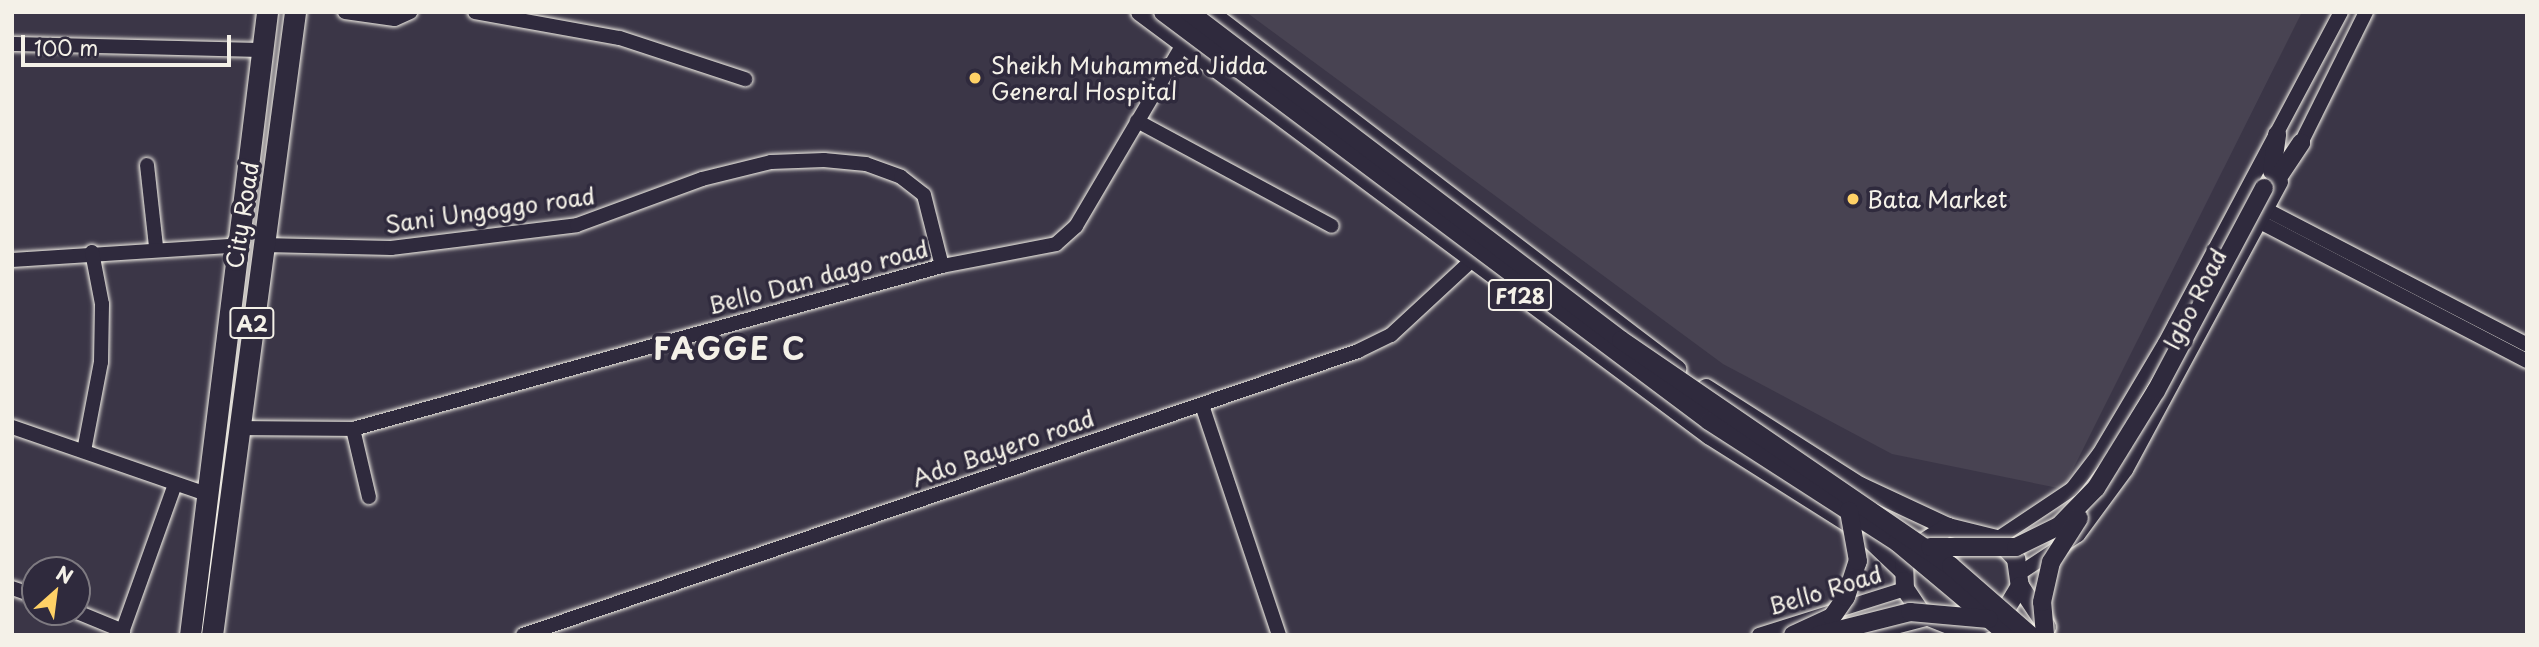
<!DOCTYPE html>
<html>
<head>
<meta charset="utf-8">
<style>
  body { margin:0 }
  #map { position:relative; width:2539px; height:647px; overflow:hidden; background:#3b3647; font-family:"Playpen Sans",sans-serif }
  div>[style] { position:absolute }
  .built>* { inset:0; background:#484352 }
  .roads { filter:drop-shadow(0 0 2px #f4f1e8) drop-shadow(0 0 2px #f4f1e8) }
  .minor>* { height:14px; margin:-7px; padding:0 7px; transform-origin:7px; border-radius:7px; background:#2f2a3d }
  .major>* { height:18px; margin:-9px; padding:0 9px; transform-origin:9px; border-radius:9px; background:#2f2a3d }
  .highway>* { height:21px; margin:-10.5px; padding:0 10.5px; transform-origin:10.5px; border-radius:10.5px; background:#2f2a3d }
  .bridges { filter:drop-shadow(0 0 2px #f4f1e8) drop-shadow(0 0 2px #f4f1e8) }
  .major-bridge>* { height:18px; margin:-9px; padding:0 9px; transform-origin:9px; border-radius:9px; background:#2f2a3d }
  .dots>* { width:19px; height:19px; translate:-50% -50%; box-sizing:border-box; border:4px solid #2f2a3d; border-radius:50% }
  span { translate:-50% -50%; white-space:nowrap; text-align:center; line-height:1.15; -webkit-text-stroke:7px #2f2a3d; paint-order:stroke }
  .shield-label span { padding:2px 5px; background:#2f2a3d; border:2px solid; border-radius:5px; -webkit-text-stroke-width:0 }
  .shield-label { font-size:21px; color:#f4f1e8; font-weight:700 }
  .poi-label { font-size:23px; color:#f4f1e8 }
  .left { translate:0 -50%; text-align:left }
  .street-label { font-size:23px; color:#f4f1e8 }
  .district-label { font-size:30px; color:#f4f1e8; font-weight:700; letter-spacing:2px }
  .frame { position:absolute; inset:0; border:14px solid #f4f1e8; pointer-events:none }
  .north { position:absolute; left:21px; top:556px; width:70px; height:70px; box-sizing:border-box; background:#2f2a3d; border:2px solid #7e7a81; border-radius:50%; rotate:28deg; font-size:19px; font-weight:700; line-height:28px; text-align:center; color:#f4f1e8 }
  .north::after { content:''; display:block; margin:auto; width:24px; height:32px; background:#ffd166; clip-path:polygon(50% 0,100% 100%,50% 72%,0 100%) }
  .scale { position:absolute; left:21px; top:35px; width:210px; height:32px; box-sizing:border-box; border:4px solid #f4f1e8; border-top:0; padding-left:9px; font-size:21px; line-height:24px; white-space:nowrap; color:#f4f1e8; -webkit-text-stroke:5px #2f2a3d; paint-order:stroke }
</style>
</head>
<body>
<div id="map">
  <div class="built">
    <i style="clip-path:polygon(1246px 12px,2302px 12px,2063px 489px,1892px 454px,1723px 364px)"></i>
  </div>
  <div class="roads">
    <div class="minor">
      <i style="left:345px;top:12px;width:50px;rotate:8deg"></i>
      <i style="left:395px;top:19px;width:17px;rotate:-25deg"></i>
      <i style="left:475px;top:12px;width:147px;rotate:10.2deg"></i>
      <i style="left:620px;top:38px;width:132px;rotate:18.2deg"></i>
      <i style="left:12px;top:44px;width:251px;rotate:1.4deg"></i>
      <i style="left:1137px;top:121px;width:221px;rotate:28.3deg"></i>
      <i style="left:2297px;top:151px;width:155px;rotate:-63.6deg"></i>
      <i style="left:147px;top:165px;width:82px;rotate:83.7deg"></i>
      <i style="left:2267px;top:210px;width:293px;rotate:27.4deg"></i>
      <i style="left:2260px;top:222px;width:301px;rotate:27.5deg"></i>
      <i style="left:264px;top:245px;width:127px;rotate:1.4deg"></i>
      <i style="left:391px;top:248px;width:187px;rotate:-7deg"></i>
      <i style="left:577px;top:225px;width:133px;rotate:-20.2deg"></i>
      <i style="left:702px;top:179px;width:71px;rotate:-13.8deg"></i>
      <i style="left:771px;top:162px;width:53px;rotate:-2.2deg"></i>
      <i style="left:824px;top:160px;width:42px;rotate:5.4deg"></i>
      <i style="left:866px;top:164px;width:37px;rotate:20deg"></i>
      <i style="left:901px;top:177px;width:29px;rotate:38deg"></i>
      <i style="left:924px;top:195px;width:73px;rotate:75.8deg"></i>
      <i style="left:12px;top:260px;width:229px;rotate:-3.7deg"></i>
      <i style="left:1202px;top:405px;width:243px;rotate:71.5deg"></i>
      <i style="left:12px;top:427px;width:209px;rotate:19deg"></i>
      <i style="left:239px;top:428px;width:114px;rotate:0.5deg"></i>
      <i style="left:353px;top:429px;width:611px;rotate:-15.47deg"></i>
      <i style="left:942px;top:266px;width:116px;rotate:-10.9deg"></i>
      <i style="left:1056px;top:244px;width:27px;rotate:-42deg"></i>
      <i style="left:1076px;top:226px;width:212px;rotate:-59.5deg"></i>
      <i style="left:353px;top:429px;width:70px;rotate:76.8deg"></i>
      <i style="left:84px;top:451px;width:91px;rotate:-79.2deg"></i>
      <i style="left:101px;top:362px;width:58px;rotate:-89deg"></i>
      <i style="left:102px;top:304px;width:53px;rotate:-100.9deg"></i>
      <i style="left:1997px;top:539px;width:90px;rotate:-33.7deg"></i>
      <i style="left:2072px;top:489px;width:44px;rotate:-52.4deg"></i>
      <i style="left:2099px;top:454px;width:129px;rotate:-59.3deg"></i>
      <i style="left:2165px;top:343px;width:375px;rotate:-62deg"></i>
      <i style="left:2020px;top:573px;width:69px;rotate:-33.2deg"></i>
      <i style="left:2078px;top:535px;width:81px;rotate:-53.6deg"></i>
      <i style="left:2126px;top:470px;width:327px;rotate:-61.7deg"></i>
      <i style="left:12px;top:588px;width:24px;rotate:19deg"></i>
      <i style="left:77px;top:612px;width:50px;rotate:22.4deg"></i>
      <i style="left:121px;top:635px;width:160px;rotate:-70.3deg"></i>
      <i style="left:523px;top:635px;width:882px;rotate:-18.78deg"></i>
      <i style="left:1358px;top:351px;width:37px;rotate:-26deg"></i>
      <i style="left:1391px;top:335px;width:110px;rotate:-42.8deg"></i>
      <i style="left:1759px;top:635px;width:153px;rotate:-17.5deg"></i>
      <i style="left:1865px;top:635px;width:67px;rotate:-14.7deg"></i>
    </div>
    <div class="major">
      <i style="left:1140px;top:12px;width:710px;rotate:36.64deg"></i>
      <i style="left:1710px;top:436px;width:178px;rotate:32.2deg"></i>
      <i style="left:1861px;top:531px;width:58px;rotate:43.6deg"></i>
      <i style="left:1209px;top:12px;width:589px;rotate:37.34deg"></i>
      <i style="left:2272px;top:171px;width:37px;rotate:-82deg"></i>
      <i style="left:2269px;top:191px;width:58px;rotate:-56.3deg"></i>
      <i style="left:1706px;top:388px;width:183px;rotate:32.5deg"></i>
      <i style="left:1860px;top:486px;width:97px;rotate:25deg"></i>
      <i style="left:1948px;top:527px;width:50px;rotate:13.8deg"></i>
      <i style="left:1997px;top:539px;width:28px;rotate:46deg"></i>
      <i style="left:2016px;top:559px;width:27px;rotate:82deg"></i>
      <i style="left:2020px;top:586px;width:39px;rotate:121deg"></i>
      <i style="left:2000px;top:619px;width:30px;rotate:163deg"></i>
      <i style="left:1971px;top:628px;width:20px;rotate:-174deg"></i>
      <i style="left:1951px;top:626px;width:31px;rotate:-158deg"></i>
      <i style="left:1922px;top:614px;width:30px;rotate:-124deg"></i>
      <i style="left:1905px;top:589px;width:25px;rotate:-92deg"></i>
      <i style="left:1904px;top:564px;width:16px;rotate:-63deg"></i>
      <i style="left:1911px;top:550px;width:44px;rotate:-31.9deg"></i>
      <i style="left:2020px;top:586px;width:49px;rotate:56.6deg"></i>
    </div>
    <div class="highway">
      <i style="left:190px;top:635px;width:628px;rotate:-82.95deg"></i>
      <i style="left:212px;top:635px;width:629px;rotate:-82.41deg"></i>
    </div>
  </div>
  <div class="bridges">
    <div class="major-bridge">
      <i style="left:1163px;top:12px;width:682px;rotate:36.84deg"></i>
      <i style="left:1709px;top:421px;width:224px;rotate:32.8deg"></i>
      <i style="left:1897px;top:542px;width:145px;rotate:40deg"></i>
      <i style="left:1189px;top:12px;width:542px;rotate:37.21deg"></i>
      <i style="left:1621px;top:340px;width:400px;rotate:34.4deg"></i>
      <i style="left:1951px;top:566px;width:105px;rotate:41.1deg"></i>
      <i style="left:1930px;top:547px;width:86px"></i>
      <i style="left:2016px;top:547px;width:48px;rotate:-26deg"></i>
      <i style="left:2059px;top:526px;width:53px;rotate:-45.8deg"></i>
      <i style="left:2096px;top:488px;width:114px;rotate:-58.3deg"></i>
      <i style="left:2156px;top:391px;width:230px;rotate:-62deg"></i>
      <i style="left:1793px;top:635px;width:43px;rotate:-24.8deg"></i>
      <i style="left:1832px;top:617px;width:24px;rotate:-55deg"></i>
      <i style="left:1846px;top:597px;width:38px;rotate:-72deg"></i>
      <i style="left:1858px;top:561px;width:51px;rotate:-100.2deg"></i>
      <i style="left:1819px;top:635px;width:94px;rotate:-14.2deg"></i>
      <i style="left:1910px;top:612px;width:79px;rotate:5.1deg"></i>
      <i style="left:2045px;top:635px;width:33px;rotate:-95deg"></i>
      <i style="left:2042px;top:602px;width:41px;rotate:-77.3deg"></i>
      <i style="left:2051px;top:562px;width:52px;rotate:-57.5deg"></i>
    </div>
  </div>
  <div class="dots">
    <i style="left:975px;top:78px;background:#ffd166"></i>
    <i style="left:1853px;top:199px;background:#ffd166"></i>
  </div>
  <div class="shield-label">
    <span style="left:1520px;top:295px">F128</span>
    <span style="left:252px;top:323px">A2</span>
  </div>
  <div class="poi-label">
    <span class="left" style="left:991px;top:78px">Sheikh Muhammed Jidda<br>General Hospital</span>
    <span class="left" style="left:1867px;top:199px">Bata Market</span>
  </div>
  <div class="street-label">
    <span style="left:490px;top:210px;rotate:-8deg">Sani Ungoggo road</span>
    <span style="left:242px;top:215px;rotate:-81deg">City Road</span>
    <span style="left:818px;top:277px;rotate:-15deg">Bello Dan dago road</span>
    <span style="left:2195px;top:299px;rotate:-63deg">Igbo Road</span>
    <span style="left:1003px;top:448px;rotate:-19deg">Ado Bayero road</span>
    <span style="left:1825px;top:590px;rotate:-17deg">Bello Road</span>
  </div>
  <div class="district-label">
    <span style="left:730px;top:348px">FAGGE C</span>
  </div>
  <div class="frame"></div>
  <div class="north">N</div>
  <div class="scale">100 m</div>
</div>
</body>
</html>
